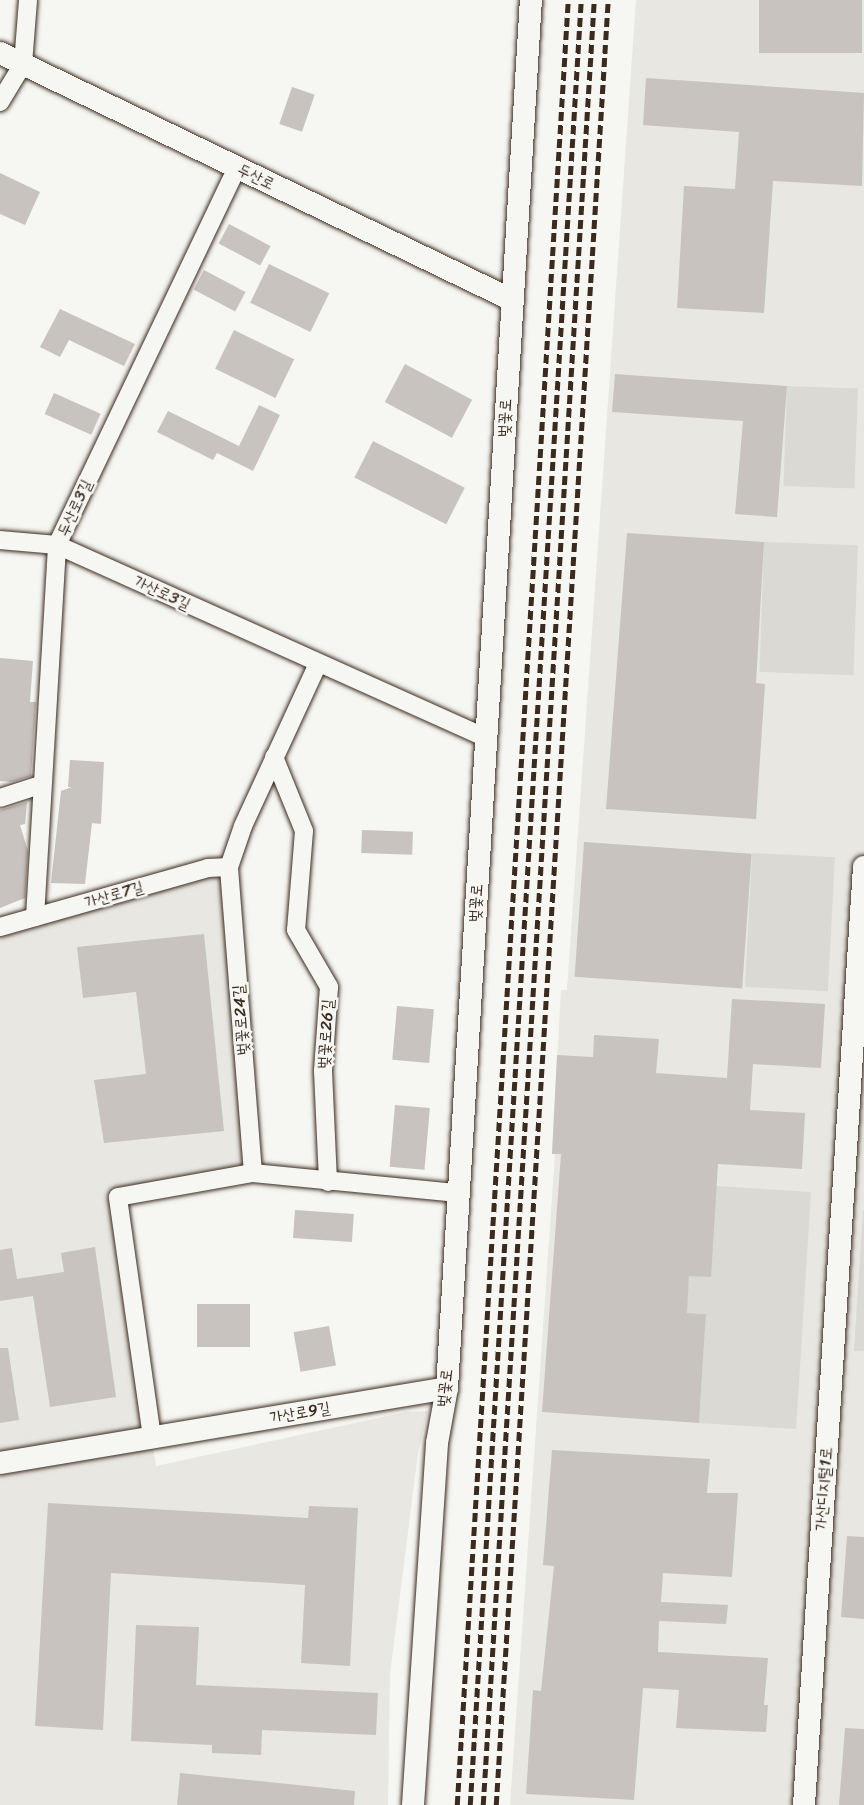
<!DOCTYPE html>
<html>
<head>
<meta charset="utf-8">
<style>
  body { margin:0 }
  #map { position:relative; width:864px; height:1805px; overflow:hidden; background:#f6f6f2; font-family:Sriracha,"Poor Story",sans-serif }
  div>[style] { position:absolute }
  .built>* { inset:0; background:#e8e7e2 }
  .green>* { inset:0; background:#dad9d3; transform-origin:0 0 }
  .building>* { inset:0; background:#c8c3be; transform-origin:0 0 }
  .roads { filter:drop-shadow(0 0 2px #3b2a1e) drop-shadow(0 0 2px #3b2a1e) }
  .minor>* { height:18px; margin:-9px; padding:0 9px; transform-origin:9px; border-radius:9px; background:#f6f6f2 }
  .tertiary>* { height:22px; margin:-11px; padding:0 11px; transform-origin:11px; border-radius:11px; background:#f6f6f2 }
  .rail>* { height:4.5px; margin-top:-2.25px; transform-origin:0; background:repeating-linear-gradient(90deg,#3b2a1e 0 9px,transparent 0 13.5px) }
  span { translate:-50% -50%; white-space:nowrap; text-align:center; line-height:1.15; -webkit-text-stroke:5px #f6f6f2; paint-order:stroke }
  .street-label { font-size:16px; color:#3b2a1e }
</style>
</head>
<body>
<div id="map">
  <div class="built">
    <i style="clip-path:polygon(636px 0,864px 0,864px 1805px,510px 1805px,555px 1154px,552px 1154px,561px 990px,567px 990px)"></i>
    <i style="clip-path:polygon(229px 867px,253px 1173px,118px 1197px,156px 1466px,406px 1412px,428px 1411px,418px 1453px,390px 1674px,388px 1805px,0 1805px,0 935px)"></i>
  </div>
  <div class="green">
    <i style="left:787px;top:386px;width:71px;height:100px;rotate:2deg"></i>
    <i style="left:764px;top:542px;width:94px;height:130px;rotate:2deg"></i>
    <i style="left:752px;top:853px;width:83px;height:134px;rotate:3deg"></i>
    <i style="clip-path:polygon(716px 1186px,811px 1192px,796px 1429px,699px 1423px,706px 1314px,686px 1313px,689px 1276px)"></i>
    <i style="clip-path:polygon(863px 1210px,864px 1210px,864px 1351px,854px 1351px)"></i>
  </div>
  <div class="building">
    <i style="left:759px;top:0;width:103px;height:53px"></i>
    <i style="clip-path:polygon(646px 78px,864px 93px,862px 186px,773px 181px,764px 313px,677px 308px,684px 186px,735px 189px,739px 132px,643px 125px)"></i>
    <i style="left:292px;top:87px;width:24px;height:39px;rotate:19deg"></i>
    <i style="clip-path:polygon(0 173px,40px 192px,25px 225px,0 214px)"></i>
    <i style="left:229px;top:224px;width:47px;height:22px;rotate:28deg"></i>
    <i style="left:269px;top:264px;width:67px;height:43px;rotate:26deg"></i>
    <i style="left:204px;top:270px;width:47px;height:22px;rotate:28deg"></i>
    <i style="clip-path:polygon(60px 309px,135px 344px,124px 366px,69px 340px,60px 357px,40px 347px)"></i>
    <i style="left:234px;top:330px;width:67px;height:43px;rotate:26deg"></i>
    <i style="left:405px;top:364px;width:76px;height:43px;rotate:28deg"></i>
    <i style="clip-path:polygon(615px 374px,787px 386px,777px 517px,735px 514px,743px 421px,612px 412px)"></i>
    <i style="left:54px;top:393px;width:51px;height:23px;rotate:24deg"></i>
    <i style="clip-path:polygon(259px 405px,280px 415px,253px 471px,217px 453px,213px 460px,157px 432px,168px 411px,239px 446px)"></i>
    <i style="left:373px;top:441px;width:103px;height:41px;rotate:27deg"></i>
    <i style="clip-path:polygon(627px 533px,764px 542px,756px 683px,765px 684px,756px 819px,606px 809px)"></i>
    <i style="clip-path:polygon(0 658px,33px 661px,30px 702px,36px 702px,31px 776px,12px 782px,0 781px)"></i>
    <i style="clip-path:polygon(70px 760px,104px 762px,101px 824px,92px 823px,85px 884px,51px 883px,61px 791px,72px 787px,68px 787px)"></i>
    <i style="clip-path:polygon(27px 802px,25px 824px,20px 825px,28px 851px,25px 898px,0 908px,0 810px)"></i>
    <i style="left:362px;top:830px;width:51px;height:23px;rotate:2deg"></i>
    <i style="left:584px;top:842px;width:168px;height:135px;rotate:4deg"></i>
    <i style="clip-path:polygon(204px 934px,224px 1131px,104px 1143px,94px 1080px,146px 1074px,136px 992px,83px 998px,77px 947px)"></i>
    <i style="clip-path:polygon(732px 999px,825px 1004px,821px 1068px,753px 1064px,750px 1110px,805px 1113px,802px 1169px,718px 1164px,711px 1277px,689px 1276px,687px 1313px,706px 1314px,699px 1423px,542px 1412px,561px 1154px,552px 1154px,557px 1055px,593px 1057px,594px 1035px,659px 1039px,656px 1073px,727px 1078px)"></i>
    <i style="left:397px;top:1006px;width:37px;height:54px;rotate:5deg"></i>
    <i style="left:395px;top:1105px;width:35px;height:62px;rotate:5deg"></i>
    <i style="left:295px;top:1210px;width:59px;height:28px;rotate:4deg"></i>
    <i style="clip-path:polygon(95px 1247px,116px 1397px,50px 1407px,33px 1296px,0 1301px,0 1250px,12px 1248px,17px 1279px,64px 1272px,61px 1253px)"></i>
    <i style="left:250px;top:1304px;width:43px;height:53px;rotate:90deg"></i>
    <i style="left:329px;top:1326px;width:40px;height:36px;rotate:80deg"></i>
    <i style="clip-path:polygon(0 1348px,8px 1348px,19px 1420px,0 1423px)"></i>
    <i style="clip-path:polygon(552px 1450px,710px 1459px,707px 1493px,738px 1493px,732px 1577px,663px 1573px,661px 1602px,728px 1605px,726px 1624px,659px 1621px,658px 1652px,768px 1658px,764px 1705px,768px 1705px,766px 1732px,676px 1728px,679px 1690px,643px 1688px,634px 1800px,526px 1794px,533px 1690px,541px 1691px,554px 1566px,543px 1565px)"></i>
    <i style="clip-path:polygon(48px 1503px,308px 1518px,309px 1506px,358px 1508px,350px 1666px,301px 1663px,305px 1585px,111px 1573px,103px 1730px,35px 1726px)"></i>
    <i style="clip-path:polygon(847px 1536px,864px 1537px,864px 1619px,841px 1617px)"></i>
    <i style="clip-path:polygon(136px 1625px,199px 1627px,196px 1685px,378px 1693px,376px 1735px,262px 1730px,261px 1755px,212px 1753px,212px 1745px,131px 1741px)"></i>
    <i style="clip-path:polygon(845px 1728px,864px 1729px,864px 1805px,839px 1805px)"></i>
    <i style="clip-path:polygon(180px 1773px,355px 1791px,354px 1805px,177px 1805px)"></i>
  </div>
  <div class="roads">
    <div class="minor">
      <i style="left:0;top:102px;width:44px;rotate:-58.8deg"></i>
      <i style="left:23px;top:64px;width:64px;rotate:-85.5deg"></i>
      <i style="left:0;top:540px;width:57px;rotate:5deg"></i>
      <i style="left:57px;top:545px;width:470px;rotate:24.2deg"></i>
      <i style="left:274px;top:757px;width:80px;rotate:67.9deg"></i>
      <i style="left:304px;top:831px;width:99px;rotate:94.6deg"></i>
      <i style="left:296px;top:930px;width:66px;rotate:59.9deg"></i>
      <i style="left:329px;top:987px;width:84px;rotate:94.1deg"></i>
      <i style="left:323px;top:1071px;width:111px;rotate:87.4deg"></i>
      <i style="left:0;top:798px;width:42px;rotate:-18deg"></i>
      <i style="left:35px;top:917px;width:373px;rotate:-86.6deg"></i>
      <i style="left:57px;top:545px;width:419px;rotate:-64.5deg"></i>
      <i style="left:0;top:927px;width:216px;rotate:-15.8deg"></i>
      <i style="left:208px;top:868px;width:21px;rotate:-3deg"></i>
      <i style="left:253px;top:1173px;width:307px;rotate:-94.5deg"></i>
      <i style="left:229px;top:867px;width:43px;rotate:-71.1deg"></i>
      <i style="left:243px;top:826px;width:179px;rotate:-65.2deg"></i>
      <i style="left:152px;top:1437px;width:242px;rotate:-98.1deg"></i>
      <i style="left:118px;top:1197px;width:137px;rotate:-10.1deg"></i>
      <i style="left:253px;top:1173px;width:206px;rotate:5.6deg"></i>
    </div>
    <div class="tertiary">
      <i style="left:0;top:53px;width:568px;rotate:25.75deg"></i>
      <i style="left:0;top:1463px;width:453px;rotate:-9.5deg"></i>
      <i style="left:413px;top:1805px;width:363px;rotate:-86.2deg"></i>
      <i style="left:437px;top:1443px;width:56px;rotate:-79.7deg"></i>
      <i style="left:447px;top:1388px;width:1391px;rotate:-86.54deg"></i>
      <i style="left:804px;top:1805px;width:940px;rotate:-86.34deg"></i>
    </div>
  </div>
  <div class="rail">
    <i style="left:457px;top:1805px;width:1808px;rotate:-86.48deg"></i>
    <i style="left:470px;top:1805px;width:1808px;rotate:-86.48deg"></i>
    <i style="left:483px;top:1805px;width:1808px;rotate:-86.48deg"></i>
    <i style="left:496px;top:1805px;width:1808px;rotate:-86.45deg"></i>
  </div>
  <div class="street-label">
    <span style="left:256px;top:177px;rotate:26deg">두산로</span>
    <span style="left:505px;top:418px;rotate:-87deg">벚꽃로</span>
    <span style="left:75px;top:508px;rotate:-65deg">두산로3길</span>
    <span style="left:162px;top:593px;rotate:25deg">가산로3길</span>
    <span style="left:114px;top:895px;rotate:-16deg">가산로7길</span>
    <span style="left:476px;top:903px;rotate:-86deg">벚꽃로</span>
    <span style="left:241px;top:1020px;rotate:-94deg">벚꽃로24길</span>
    <span style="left:326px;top:1034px;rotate:-86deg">벚꽃로26길</span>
    <span style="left:445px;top:1388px;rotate:-83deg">벚꽃로</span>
    <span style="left:300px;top:1413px;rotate:-10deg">가산로9길</span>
    <span style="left:824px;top:1489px;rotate:-86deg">가산디지털1로</span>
  </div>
</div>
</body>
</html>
